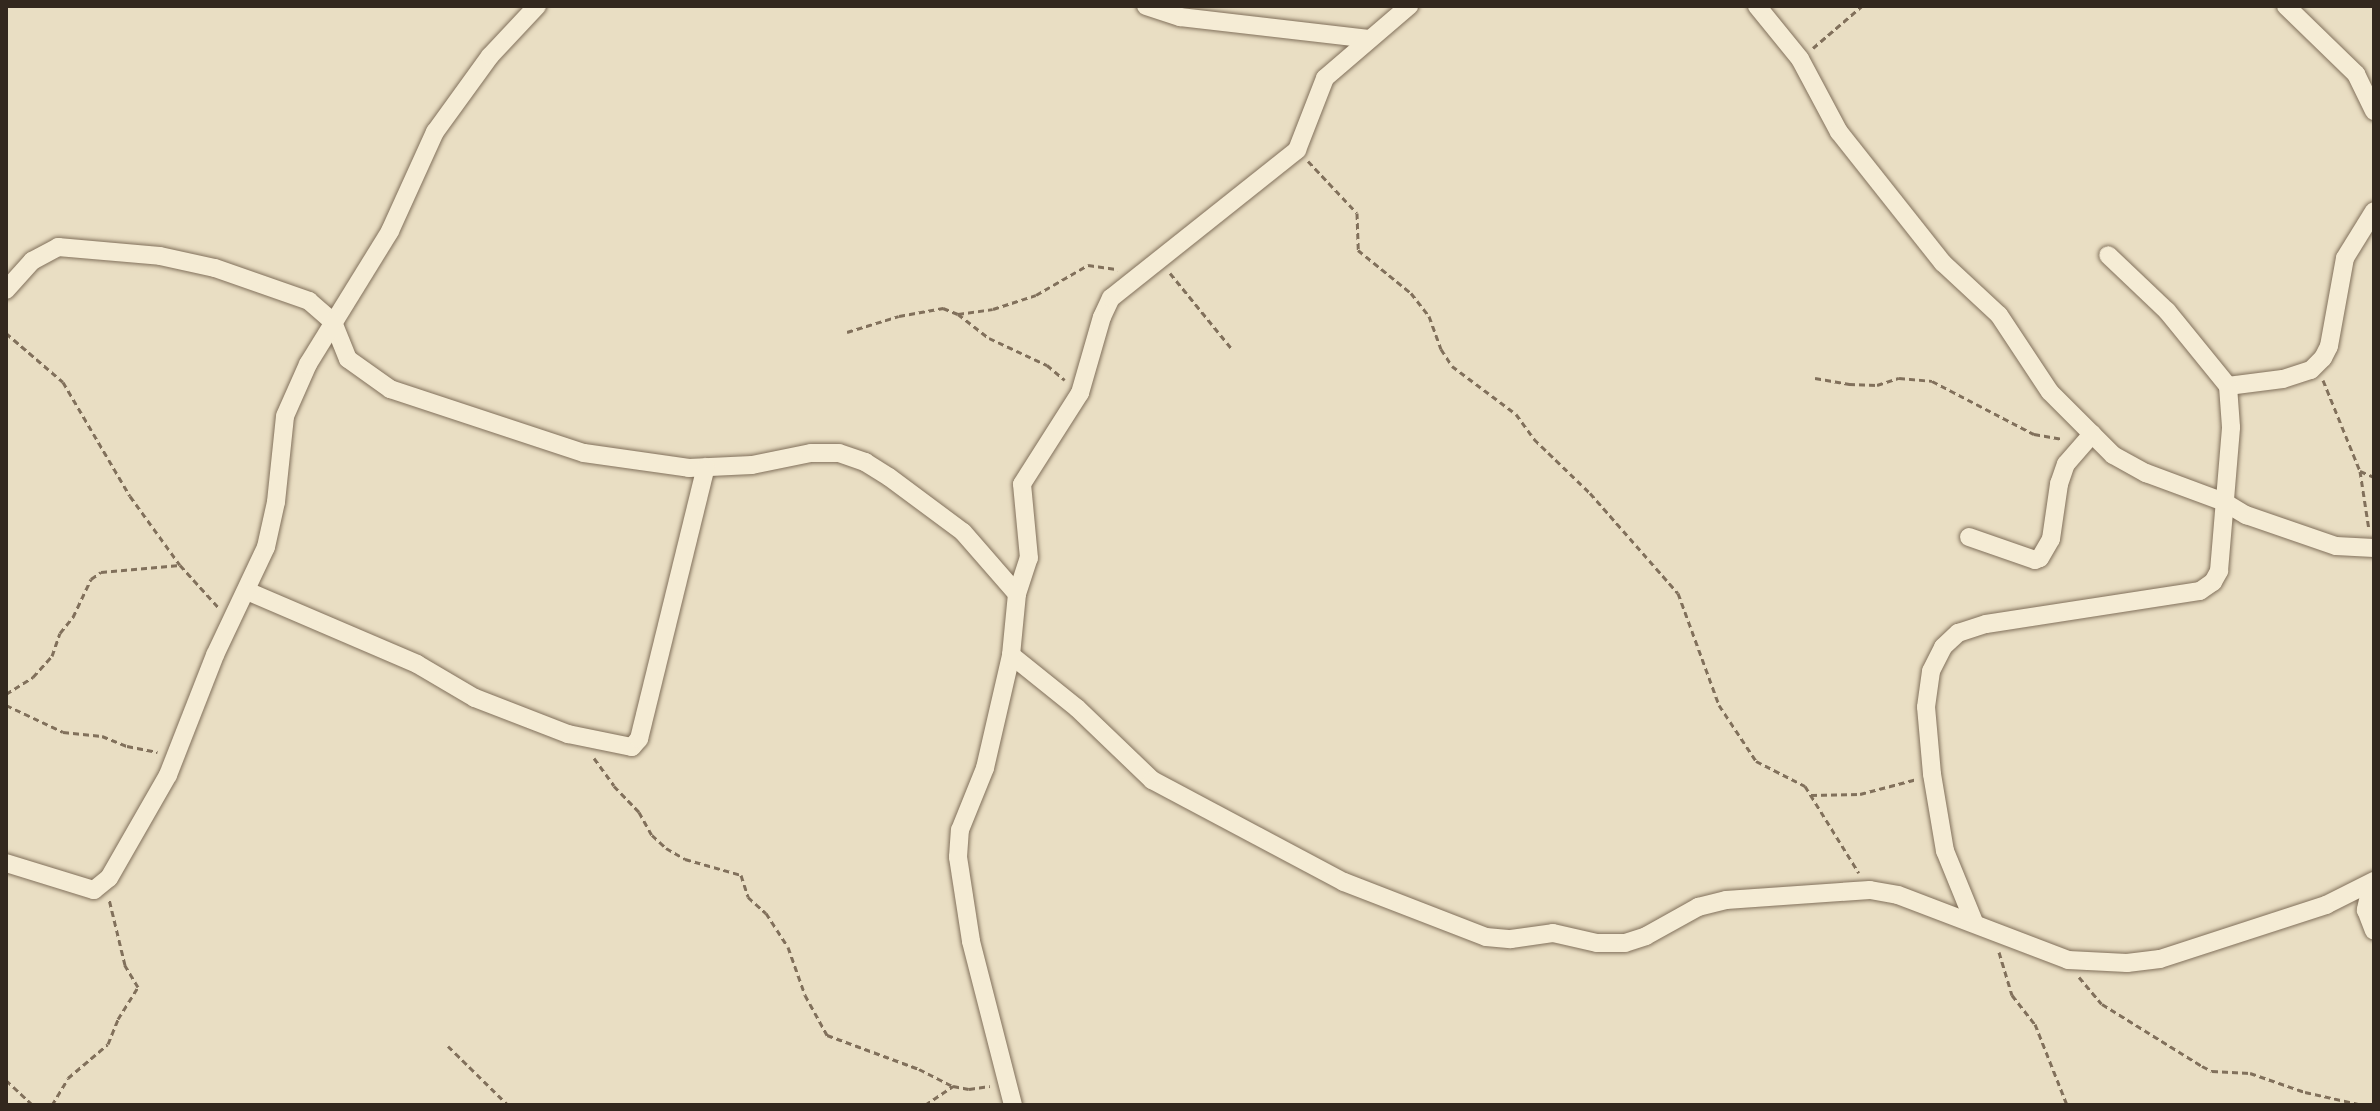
<!DOCTYPE html>
<html>
<head>
<meta charset="utf-8">
<style>
  body { margin:0 }
  #map { position:relative; width:2380px; height:1111px; overflow:hidden; background:#e9dec3; font-family:"PT Serif",serif }
  div>[style] { position:absolute }
  .path>* { height:3px; margin-top:-1.5px; transform-origin:0; background:repeating-linear-gradient(90deg,#81705b 0 6px,transparent 0 10px) }
  .roads { filter:drop-shadow(0 0 2px #81705b) drop-shadow(0 0 2px #81705b) }
  .minor>* { height:18px; margin:-9px; padding:0 9px; transform-origin:9px; border-radius:9px; background:#f5ecd5 }
  span { translate:-50% -50%; white-space:nowrap; text-align:center; line-height:1.15; -webkit-text-stroke:7px #f1e8d2; paint-order:stroke }
  .frame { position:absolute; inset:0; border:8px solid #33281e; pointer-events:none }
</style>
</head>
<body>
<div id="map">
  <div class="path">
    <i style="left:1813px;top:48px;width:65px;rotate:-40.6deg"></i>
    <i style="left:1308px;top:161px;width:71px;rotate:46.7deg"></i>
    <i style="left:1357px;top:213px;width:37px;rotate:88deg"></i>
    <i style="left:1358px;top:250px;width:68px;rotate:39.1deg"></i>
    <i style="left:1411px;top:293px;width:29px;rotate:52deg"></i>
    <i style="left:1429px;top:316px;width:35px;rotate:70deg"></i>
    <i style="left:1441px;top:349px;width:20px;rotate:57deg"></i>
    <i style="left:1452px;top:366px;width:80px;rotate:36.9deg"></i>
    <i style="left:1516px;top:414px;width:31px;rotate:54deg"></i>
    <i style="left:1534px;top:439px;width:78px;rotate:44deg"></i>
    <i style="left:1590px;top:493px;width:133px;rotate:48.7deg"></i>
    <i style="left:1678px;top:593px;width:119px;rotate:69.9deg"></i>
    <i style="left:1719px;top:705px;width:67px;rotate:56.5deg"></i>
    <i style="left:1756px;top:761px;width:55px;rotate:27deg"></i>
    <i style="left:1805px;top:786px;width:102px;rotate:58.2deg"></i>
    <i style="left:1170px;top:273px;width:98px;rotate:50.8deg"></i>
    <i style="left:958px;top:314px;width:35px;rotate:-8deg"></i>
    <i style="left:993px;top:309px;width:45px;rotate:-18deg"></i>
    <i style="left:1036px;top:295px;width:60px;rotate:-30deg"></i>
    <i style="left:1088px;top:265px;width:30px;rotate:8deg"></i>
    <i style="left:847px;top:332px;width:54px;rotate:-17.1deg"></i>
    <i style="left:899px;top:316px;width:45px;rotate:-10.3deg"></i>
    <i style="left:943px;top:308px;width:16px;rotate:22deg"></i>
    <i style="left:958px;top:314px;width:39px;rotate:38deg"></i>
    <i style="left:989px;top:338px;width:64px;rotate:25deg"></i>
    <i style="left:1047px;top:365px;width:23px;rotate:40deg"></i>
    <i style="left:6px;top:333px;width:75px;rotate:40.7deg"></i>
    <i style="left:63px;top:382px;width:132px;rotate:59.6deg"></i>
    <i style="left:130px;top:496px;width:85px;rotate:54.1deg"></i>
    <i style="left:180px;top:565px;width:58px;rotate:47.8deg"></i>
    <i style="left:1815px;top:378px;width:35px;rotate:10deg"></i>
    <i style="left:1849px;top:384px;width:28px;rotate:2deg"></i>
    <i style="left:1877px;top:385px;width:23px;rotate:-18deg"></i>
    <i style="left:1899px;top:378px;width:33px;rotate:5deg"></i>
    <i style="left:1932px;top:381px;width:115px;rotate:27.5deg"></i>
    <i style="left:2034px;top:434px;width:29px;rotate:10deg"></i>
    <i style="left:2323px;top:380px;width:98px;rotate:67.9deg"></i>
    <i style="left:2360px;top:471px;width:15px;rotate:23deg"></i>
    <i style="left:2360px;top:471px;width:60px;rotate:81.3deg"></i>
    <i style="left:6px;top:694px;width:32px;rotate:-32deg"></i>
    <i style="left:33px;top:677px;width:28px;rotate:-48deg"></i>
    <i style="left:52px;top:656px;width:24px;rotate:-71deg"></i>
    <i style="left:60px;top:633px;width:21px;rotate:-51deg"></i>
    <i style="left:73px;top:617px;width:42px;rotate:-64.7deg"></i>
    <i style="left:91px;top:579px;width:12px;rotate:-35deg"></i>
    <i style="left:101px;top:572px;width:79px;rotate:-5.1deg"></i>
    <i style="left:6px;top:705px;width:63px;rotate:25.3deg"></i>
    <i style="left:63px;top:732px;width:39px;rotate:6deg"></i>
    <i style="left:102px;top:736px;width:27px;rotate:22deg"></i>
    <i style="left:127px;top:746px;width:31px;rotate:11deg"></i>
    <i style="left:594px;top:758px;width:34px;rotate:54deg"></i>
    <i style="left:614px;top:786px;width:36px;rotate:46deg"></i>
    <i style="left:639px;top:812px;width:26px;rotate:61deg"></i>
    <i style="left:652px;top:835px;width:19px;rotate:43deg"></i>
    <i style="left:666px;top:848px;width:22px;rotate:30deg"></i>
    <i style="left:685px;top:859px;width:58px;rotate:15.9deg"></i>
    <i style="left:741px;top:875px;width:23px;rotate:72deg"></i>
    <i style="left:748px;top:897px;width:24px;rotate:42deg"></i>
    <i style="left:766px;top:913px;width:40px;rotate:57.1deg"></i>
    <i style="left:788px;top:947px;width:51px;rotate:70.5deg"></i>
    <i style="left:805px;top:995px;width:46px;rotate:61.2deg"></i>
    <i style="left:827px;top:1035px;width:98px;rotate:20.3deg"></i>
    <i style="left:919px;top:1069px;width:38px;rotate:27deg"></i>
    <i style="left:953px;top:1086px;width:16px;rotate:11deg"></i>
    <i style="left:969px;top:1089px;width:21px;rotate:-8deg"></i>
    <i style="left:1811px;top:795px;width:49px;rotate:-1.2deg"></i>
    <i style="left:1860px;top:794px;width:59px;rotate:-14.7deg"></i>
    <i style="left:1999px;top:952px;width:45px;rotate:73.2deg"></i>
    <i style="left:2012px;top:995px;width:37px;rotate:52deg"></i>
    <i style="left:2035px;top:1024px;width:87px;rotate:68.4deg"></i>
    <i style="left:2079px;top:977px;width:35px;rotate:50deg"></i>
    <i style="left:2102px;top:1004px;width:118px;rotate:31.8deg"></i>
    <i style="left:2202px;top:1066px;width:11px;rotate:27deg"></i>
    <i style="left:2212px;top:1071px;width:38px;rotate:3deg"></i>
    <i style="left:2250px;top:1073px;width:58px;rotate:19.1deg"></i>
    <i style="left:2305px;top:1092px;width:59px;rotate:12.6deg"></i>
    <i style="left:448px;top:1046px;width:84px;rotate:44.5deg"></i>
    <i style="left:6px;top:1080px;width:37px;rotate:43deg"></i>
    <i style="left:52px;top:1105px;width:31px;rotate:-59deg"></i>
    <i style="left:68px;top:1078px;width:52px;rotate:-40.4deg"></i>
    <i style="left:108px;top:1044px;width:27px;rotate:-68deg"></i>
    <i style="left:118px;top:1019px;width:38px;rotate:-58deg"></i>
    <i style="left:138px;top:987px;width:26px;rotate:-121deg"></i>
    <i style="left:125px;top:965px;width:68px;rotate:-103.6deg"></i>
    <i style="left:925px;top:1105px;width:34px;rotate:-34deg"></i>
  </div>
  <div class="roads">
    <div class="minor">
      <i style="left:1146px;top:6px;width:36px;rotate:18deg"></i>
      <i style="left:1180px;top:17px;width:190px;rotate:6.6deg"></i>
      <i style="left:1757px;top:6px;width:68px;rotate:50.9deg"></i>
      <i style="left:1800px;top:59px;width:83px;rotate:61.9deg"></i>
      <i style="left:1839px;top:132px;width:167px;rotate:51.6deg"></i>
      <i style="left:1943px;top:263px;width:76px;rotate:42.9deg"></i>
      <i style="left:1999px;top:315px;width:92px;rotate:56.5deg"></i>
      <i style="left:2050px;top:392px;width:89px;rotate:45deg"></i>
      <i style="left:2113px;top:455px;width:38px;rotate:29deg"></i>
      <i style="left:2146px;top:473px;width:83px;rotate:20.4deg"></i>
      <i style="left:2224px;top:502px;width:26px;rotate:31deg"></i>
      <i style="left:2246px;top:515px;width:95px;rotate:19deg"></i>
      <i style="left:2336px;top:546px;width:38px;rotate:3deg"></i>
      <i style="left:2286px;top:6px;width:98px;rotate:44.2deg"></i>
      <i style="left:2356px;top:74px;width:41px;rotate:64.1deg"></i>
      <i style="left:6px;top:290px;width:39px;rotate:-48deg"></i>
      <i style="left:32px;top:261px;width:30px;rotate:-28deg"></i>
      <i style="left:58px;top:247px;width:102px;rotate:5deg"></i>
      <i style="left:160px;top:256px;width:56px;rotate:12.3deg"></i>
      <i style="left:215px;top:268px;width:100px;rotate:19.3deg"></i>
      <i style="left:309px;top:301px;width:32px;rotate:41deg"></i>
      <i style="left:333px;top:322px;width:40px;rotate:68deg"></i>
      <i style="left:348px;top:359px;width:52px;rotate:35.5deg"></i>
      <i style="left:390px;top:389px;width:204px;rotate:18.3deg"></i>
      <i style="left:584px;top:453px;width:106px;rotate:8.1deg"></i>
      <i style="left:689px;top:468px;width:63px;rotate:-2.7deg"></i>
      <i style="left:752px;top:465px;width:60px;rotate:-11.5deg"></i>
      <i style="left:811px;top:453px;width:28px"></i>
      <i style="left:839px;top:453px;width:28px;rotate:19deg"></i>
      <i style="left:865px;top:462px;width:28px;rotate:32deg"></i>
      <i style="left:889px;top:477px;width:92px;rotate:36.6deg"></i>
      <i style="left:963px;top:532px;width:82px;rotate:48.9deg"></i>
      <i style="left:2228px;top:386px;width:55px;rotate:-7.3deg"></i>
      <i style="left:2283px;top:379px;width:29px;rotate:-18deg"></i>
      <i style="left:2311px;top:370px;width:17px;rotate:-45deg"></i>
      <i style="left:2323px;top:358px;width:13px;rotate:-63deg"></i>
      <i style="left:2329px;top:346px;width:89px;rotate:-79.7deg"></i>
      <i style="left:2345px;top:258px;width:55px;rotate:-58.3deg"></i>
      <i style="left:1969px;top:537px;width:70px;rotate:19.2deg"></i>
      <i style="left:2035px;top:560px;width:5px;rotate:-22deg"></i>
      <i style="left:2040px;top:558px;width:22px;rotate:-60deg"></i>
      <i style="left:2051px;top:539px;width:56px;rotate:-81.7deg"></i>
      <i style="left:2059px;top:484px;width:21px;rotate:-71deg"></i>
      <i style="left:2066px;top:464px;width:40px;rotate:-49deg"></i>
      <i style="left:247px;top:591px;width:185px;rotate:23.2deg"></i>
      <i style="left:417px;top:664px;width:67px;rotate:30.4deg"></i>
      <i style="left:475px;top:698px;width:100px;rotate:21.2deg"></i>
      <i style="left:568px;top:734px;width:65px;rotate:11.5deg"></i>
      <i style="left:632px;top:747px;width:11px;rotate:-49deg"></i>
      <i style="left:639px;top:739px;width:280px;rotate:-76.2deg"></i>
      <i style="left:1011px;top:655px;width:85px;rotate:38.8deg"></i>
      <i style="left:1077px;top:708px;width:104px;rotate:43.8deg"></i>
      <i style="left:1152px;top:780px;width:217px;rotate:28deg"></i>
      <i style="left:1344px;top:882px;width:152px;rotate:21.2deg"></i>
      <i style="left:1486px;top:937px;width:25px;rotate:5deg"></i>
      <i style="left:1511px;top:939px;width:42px;rotate:-8.1deg"></i>
      <i style="left:1553px;top:933px;width:45px;rotate:12.8deg"></i>
      <i style="left:1597px;top:943px;width:28px"></i>
      <i style="left:1625px;top:943px;width:22px;rotate:-18deg"></i>
      <i style="left:1646px;top:936px;width:60px;rotate:-29.1deg"></i>
      <i style="left:1698px;top:907px;width:29px;rotate:-14deg"></i>
      <i style="left:1726px;top:900px;width:144px;rotate:-4deg"></i>
      <i style="left:1870px;top:890px;width:28px;rotate:10deg"></i>
      <i style="left:1898px;top:895px;width:182px;rotate:20.9deg"></i>
      <i style="left:2068px;top:960px;width:59px;rotate:2.9deg"></i>
      <i style="left:2127px;top:963px;width:33px;rotate:-7deg"></i>
      <i style="left:2160px;top:959px;width:175px;rotate:-18deg"></i>
      <i style="left:2326px;top:905px;width:54px;rotate:-26.6deg"></i>
      <i style="left:6px;top:863px;width:92px;rotate:17.1deg"></i>
      <i style="left:94px;top:890px;width:19px;rotate:-39deg"></i>
      <i style="left:109px;top:878px;width:119px;rotate:-60.2deg"></i>
      <i style="left:168px;top:775px;width:129px;rotate:-68.6deg"></i>
      <i style="left:215px;top:655px;width:119px;rotate:-64.7deg"></i>
      <i style="left:266px;top:547px;width:46px;rotate:-77.5deg"></i>
      <i style="left:276px;top:502px;width:86px;rotate:-84deg"></i>
      <i style="left:285px;top:416px;width:57px;rotate:-66.1deg"></i>
      <i style="left:308px;top:364px;width:156px;rotate:-58.3deg"></i>
      <i style="left:390px;top:231px;width:109px;rotate:-65.6deg"></i>
      <i style="left:435px;top:132px;width:94px;rotate:-54.1deg"></i>
      <i style="left:490px;top:56px;width:69px;rotate:-46.8deg"></i>
      <i style="left:2372px;top:883px;width:28px;rotate:103deg"></i>
      <i style="left:2366px;top:910px;width:22px;rotate:69deg"></i>
      <i style="left:1974px;top:922px;width:77px;rotate:-112.2deg"></i>
      <i style="left:1945px;top:851px;width:78px;rotate:-99.6deg"></i>
      <i style="left:1932px;top:774px;width:67px;rotate:-95.1deg"></i>
      <i style="left:1926px;top:707px;width:36px;rotate:-82deg"></i>
      <i style="left:1931px;top:671px;width:27px;rotate:-63deg"></i>
      <i style="left:1943px;top:647px;width:21px;rotate:-43deg"></i>
      <i style="left:1958px;top:633px;width:29px;rotate:-18deg"></i>
      <i style="left:1986px;top:624px;width:217px;rotate:-8.8deg"></i>
      <i style="left:2200px;top:591px;width:16px;rotate:-35deg"></i>
      <i style="left:2213px;top:582px;width:13px;rotate:-61deg"></i>
      <i style="left:2219px;top:571px;width:144px;rotate:-85.2deg"></i>
      <i style="left:2231px;top:427px;width:41px;rotate:-94.2deg"></i>
      <i style="left:2228px;top:386px;width:97px;rotate:-129.1deg"></i>
      <i style="left:2167px;top:311px;width:81px;rotate:-136.5deg"></i>
      <i style="left:1013px;top:1105px;width:169px;rotate:-104.4deg"></i>
      <i style="left:971px;top:941px;width:85px;rotate:-98.8deg"></i>
      <i style="left:958px;top:857px;width:27px;rotate:-86deg"></i>
      <i style="left:960px;top:830px;width:67px;rotate:-68deg"></i>
      <i style="left:985px;top:768px;width:116px;rotate:-77deg"></i>
      <i style="left:1011px;top:655px;width:61px;rotate:-84.4deg"></i>
      <i style="left:1017px;top:594px;width:38px;rotate:-72deg"></i>
      <i style="left:1029px;top:558px;width:74px;rotate:-95.4deg"></i>
      <i style="left:1022px;top:484px;width:108px;rotate:-57.5deg"></i>
      <i style="left:1080px;top:393px;width:79px;rotate:-73.9deg"></i>
      <i style="left:1102px;top:317px;width:21px;rotate:-65deg"></i>
      <i style="left:1111px;top:298px;width:238px;rotate:-38.5deg"></i>
      <i style="left:1297px;top:150px;width:77px;rotate:-68.7deg"></i>
      <i style="left:1325px;top:78px;width:111px;rotate:-40.6deg"></i>
    </div>
  </div>
  <div class="frame"></div>
</div>
</body>
</html>
